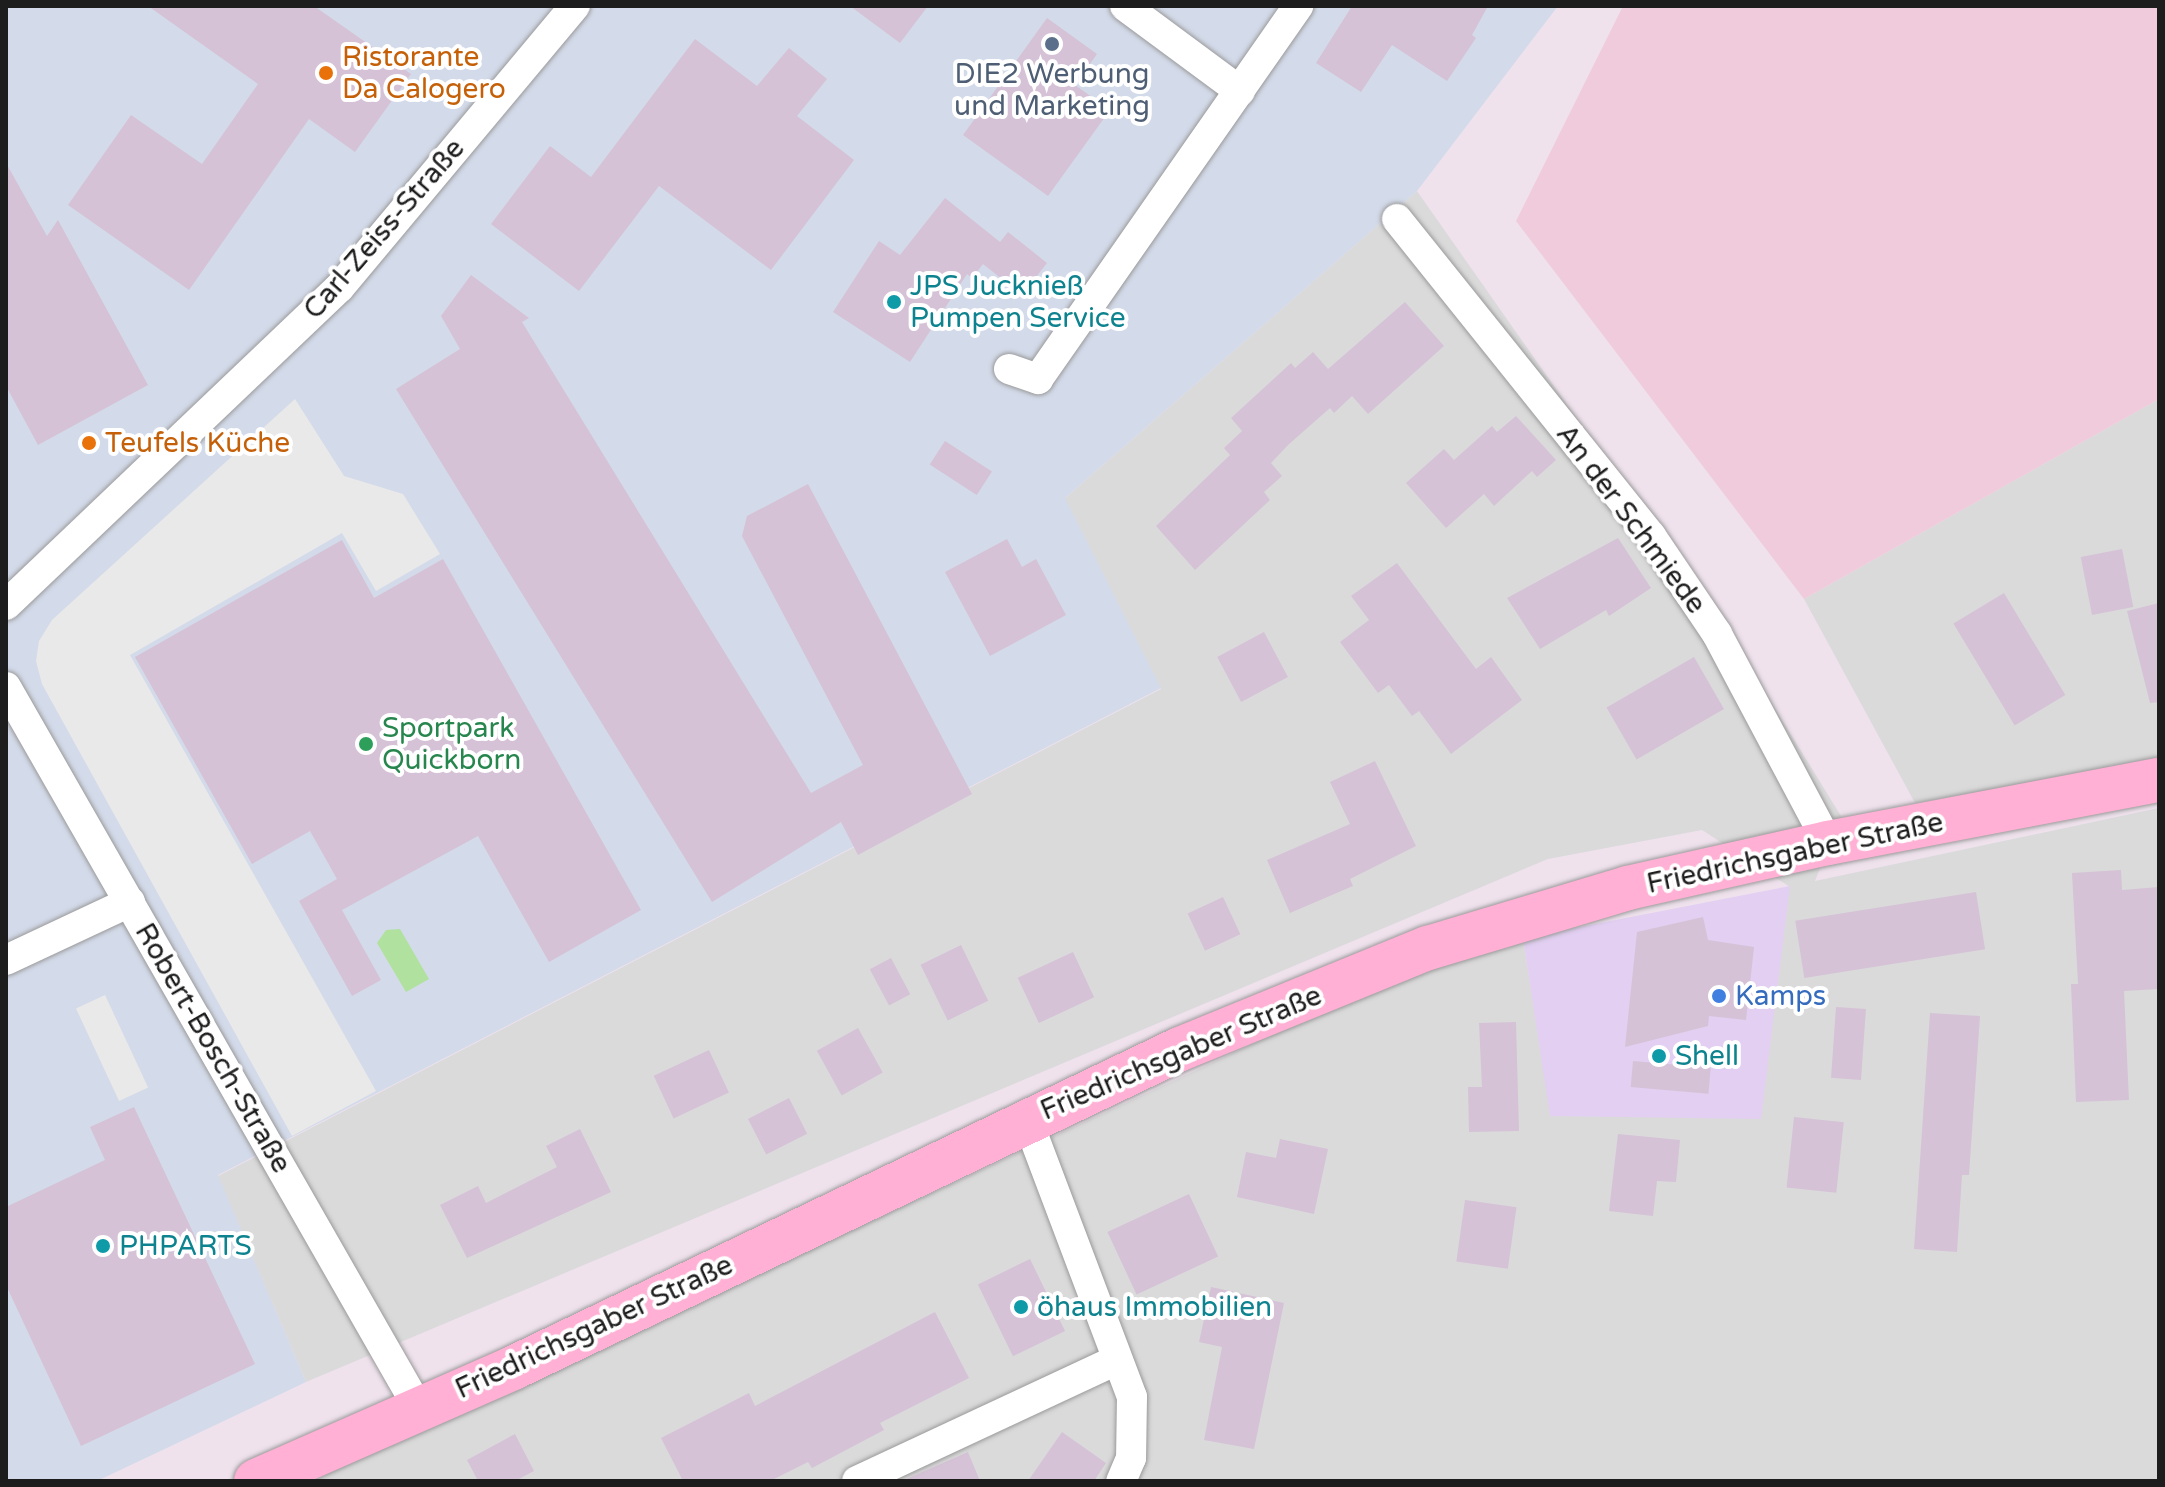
<!DOCTYPE html>
<html>
<head>
<meta charset="utf-8">
<style>
  body { margin:0 }
  #map { position:relative; width:2165px; height:1487px; overflow:hidden; background:#efe2ed; font-family:"Varela Round",sans-serif }
  div>[style] { position:absolute }
  .residential>* { inset:0; background:#dadadb }
  .commercial>* { inset:0; background:#e2cff2 }
  .industrial>* { inset:0; background:#d3dae9 }
  .farmland>* { inset:0; background:#f0cbdb }
  .parking>* { inset:0; background:#e9e9e9; transform-origin:0 0 }
  .water>* { inset:0; background:#b0e19e }
  .building>* { inset:0; background:#d5c2d6; transform-origin:0 0 }
  .roads { filter:drop-shadow(0 0 2px #9a9a9a) drop-shadow(0 0 2px #9a9a9a) }
  .minor>* { height:30px; margin:-15px; padding:0 15px; transform-origin:15px; border-radius:15px; background:#fff }
  .secondary>* { height:44px; margin:-22px; padding:0 22px; transform-origin:22px; border-radius:22px; background:#ffb0d4 }
  .dots>* { width:22px; height:22px; translate:-50% -50%; box-sizing:border-box; border:4px solid #fff; border-radius:50% }
  span { translate:-50% -50%; white-space:nowrap; text-align:center; line-height:1.15; -webkit-text-stroke:8px #fff; paint-order:stroke }
  .food-label { font-size:28px; color:#c56008 }
  .left { translate:0 -50%; text-align:left }
  .service-label { font-size:28px; color:#4e5e75 }
  .street-label { font-size:28px; color:#1d1d1d }
  .culture-label { font-size:28px; color:#0d838f }
  .leisure-label { font-size:28px; color:#27864d }
  .shop-label { font-size:28px; color:#366cbe }
  .frame { position:absolute; inset:0; border:8px solid #1d1d1d; pointer-events:none }
</style>
</head>
<body>
<div id="map">
  <div class="residential">
    <i style="clip-path:polygon(1417px 191px,1738px 648px,1841px 816px,1815px 881px,2159px 808px,2159px 1481px,313px 1481px,1414px 969px,1523px 938px,1551px 1116px,1790px 887px,1702px 830px,1548px 859px,306px 1382px,218px 1176px,1161px 689px,1064px 499px)"></i>
    <i style="clip-path:polygon(2159px 399px,2159px 760px,1915px 803px,1804px 599px)"></i>
  </div>
  <div class="commercial">
    <i style="clip-path:polygon(1790px 886px,1761px 1119px,1550px 1116px,1523px 938px)"></i>
  </div>
  <div class="industrial">
    <i style="clip-path:polygon(6px 6px,1558px 6px,1417px 191px,1065px 498px,1161px 688px,218px 1175px,306px 1382px,97px 1481px,6px 1481px)"></i>
  </div>
  <div class="farmland">
    <i style="clip-path:polygon(1623px 6px,2159px 6px,2159px 399px,1804px 599px,1516px 221px)"></i>
  </div>
  <div class="parking">
    <i style="clip-path:polygon(295px 399px,344px 476px,403px 494px,440px 554px,376px 591px,342px 533px,130px 655px,376px 1091px,292px 1136px,42px 684px,36px 661px,39px 641px,52px 620px)"></i>
    <i style="left:105px;top:995px;width:102px;height:32px;rotate:65deg"></i>
  </div>
  <div class="water">
    <i style="clip-path:polygon(400px 929px,429px 979px,406px 992px,377px 943px,386px 930px)"></i>
  </div>
  <div class="building">
    <i style="clip-path:polygon(148px 6px,314px 6px,411px 74px,355px 152px,309px 119px,189px 290px,68px 205px,131px 115px,202px 164px,258px 84px)"></i>
    <i style="clip-path:polygon(850px 6px,928px 6px,900px 43px)"></i>
    <i style="clip-path:polygon(1352px 6px,1488px 6px,1472px 35px,1476px 38px,1447px 81px,1392px 45px,1361px 92px,1316px 63px)"></i>
    <i style="clip-path:polygon(1047px 18px,1097px 54px,1075px 85px,1110px 110px,1048px 196px,963px 135px)"></i>
    <i style="clip-path:polygon(695px 39px,757px 86px,789px 48px,827px 79px,797px 116px,854px 160px,771px 270px,659px 186px,579px 291px,491px 224px,550px 146px,591px 177px)"></i>
    <i style="clip-path:polygon(6px 163px,47px 236px,58px 220px,148px 385px,38px 445px,6px 386px)"></i>
    <i style="clip-path:polygon(945px 198px,1000px 242px,1008px 232px,1047px 263px,1022px 295px,983px 264px,972px 278px,967px 274px,910px 362px,833px 312px,879px 241px,900px 255px)"></i>
    <i style="clip-path:polygon(471px 275px,529px 318px,522px 322px,811px 793px,863px 765px,742px 536px,747px 516px,808px 484px,972px 794px,858px 855px,841px 822px,712px 902px,396px 389px,460px 349px,441px 316px)"></i>
    <i style="clip-path:polygon(1405px 302px,1444px 346px,1368px 414px,1352px 396px,1334px 413px,1330px 408px,1288px 445px,1271px 463px,1282px 476px,1264px 492px,1270px 500px,1195px 570px,1156px 526px,1230px 455px,1224px 448px,1242px 431px,1231px 418px,1291px 363px,1295px 368px,1313px 352px,1328px 369px)"></i>
    <i style="clip-path:polygon(1516px 416px,1556px 460px,1537px 477px,1532px 471px,1494px 506px,1484px 494px,1446px 528px,1406px 483px,1444px 449px,1454px 460px,1492px 426px,1497px 432px)"></i>
    <i style="left:945px;top:441px;width:56px;height:28px;rotate:33deg"></i>
    <i style="clip-path:polygon(1618px 538px,1651px 588px,1609px 616px,1606px 610px,1540px 649px,1507px 598px)"></i>
    <i style="clip-path:polygon(1007px 539px,1022px 567px,1036px 559px,1066px 615px,990px 656px,945px 572px)"></i>
    <i style="clip-path:polygon(342px 540px,374px 598px,443px 559px,641px 910px,549px 962px,478px 836px,342px 910px,381px 980px,352px 996px,299px 901px,337px 879px,310px 831px,252px 864px,135px 657px)"></i>
    <i style="left:2122px;top:549px;width:59px;height:42px;rotate:79deg"></i>
    <i style="clip-path:polygon(1397px 563px,1476px 669px,1491px 657px,1522px 700px,1451px 754px,1419px 711px,1412px 716px,1389px 685px,1378px 693px,1340px 642px,1369px 620px,1351px 596px)"></i>
    <i style="left:2004px;top:593px;width:119px;height:59px;rotate:59deg"></i>
    <i style="clip-path:polygon(2159px 603px,2159px 702px,2150px 703px,2127px 611px)"></i>
    <i style="left:1264px;top:632px;width:51px;height:53px;rotate:62deg"></i>
    <i style="left:1694px;top:657px;width:60px;height:101px;rotate:60deg"></i>
    <i style="clip-path:polygon(1375px 761px,1416px 846px,1350px 879px,1353px 886px,1290px 913px,1267px 860px,1350px 824px,1330px 782px)"></i>
    <i style="clip-path:polygon(2121px 870px,2122px 890px,2159px 887px,2159px 989px,2124px 991px,2129px 1100px,2076px 1102px,2071px 984px,2078px 984px,2072px 873px)"></i>
    <i style="left:1976px;top:892px;width:58px;height:183px;rotate:81deg"></i>
    <i style="left:1223px;top:897px;width:41px;height:39px;rotate:65deg"></i>
    <i style="clip-path:polygon(1703px 917px,1708px 940px,1754px 947px,1746px 1020px,1709px 1016px,1708px 1026px,1625px 1047px,1637px 932px)"></i>
    <i style="left:961px;top:945px;width:62px;height:45px;rotate:64deg"></i>
    <i style="left:1073px;top:952px;width:50px;height:61px;rotate:65deg"></i>
    <i style="left:891px;top:958px;width:41px;height:24px;rotate:62deg"></i>
    <i style="left:1836px;top:1007px;width:30px;height:71px;rotate:4deg"></i>
    <i style="clip-path:polygon(1930px 1013px,1980px 1016px,1969px 1175px,1962px 1175px,1957px 1252px,1914px 1249px)"></i>
    <i style="clip-path:polygon(1516px 1022px,1519px 1131px,1469px 1132px,1468px 1087px,1482px 1087px,1479px 1023px)"></i>
    <i style="left:858px;top:1028px;width:51px;height:47px;rotate:61deg"></i>
    <i style="left:709px;top:1050px;width:47px;height:61px;rotate:65deg"></i>
    <i style="left:1633px;top:1061px;width:78px;height:26px;rotate:5deg"></i>
    <i style="left:789px;top:1098px;width:40px;height:46px;rotate:63deg"></i>
    <i style="clip-path:polygon(134px 1107px,255px 1364px,81px 1446px,6px 1285px,6px 1207px,105px 1160px,90px 1127px)"></i>
    <i style="left:1794px;top:1117px;width:50px;height:71px;rotate:6deg"></i>
    <i style="clip-path:polygon(580px 1129px,611px 1192px,467px 1258px,440px 1205px,478px 1186px,486px 1203px,557px 1167px,546px 1146px)"></i>
    <i style="clip-path:polygon(1618px 1134px,1680px 1140px,1676px 1182px,1657px 1181px,1653px 1216px,1609px 1211px)"></i>
    <i style="clip-path:polygon(1280px 1139px,1328px 1149px,1314px 1214px,1237px 1197px,1246px 1152px,1276px 1158px)"></i>
    <i style="left:1189px;top:1194px;width:69px;height:90px;rotate:65deg"></i>
    <i style="left:1465px;top:1200px;width:52px;height:62px;rotate:8deg"></i>
    <i style="left:1030px;top:1259px;width:80px;height:58px;rotate:64deg"></i>
    <i style="clip-path:polygon(1211px 1287px,1284px 1303px,1254px 1449px,1204px 1440px,1222px 1347px,1199px 1342px)"></i>
    <i style="clip-path:polygon(935px 1312px,969px 1378px,880px 1423px,884px 1430px,812px 1468px,808px 1462px,770px 1481px,683px 1481px,661px 1438px,749px 1393px,755px 1406px)"></i>
    <i style="clip-path:polygon(1062px 1432px,1106px 1463px,1094px 1481px,1028px 1481px)"></i>
    <i style="clip-path:polygon(515px 1434px,534px 1471px,515px 1481px,478px 1481px,467px 1460px)"></i>
    <i style="clip-path:polygon(968px 1452px,980px 1481px,902px 1481px)"></i>
  </div>
  <div class="roads">
    <div class="minor">
      <i style="left:1125px;top:6px;width:143px;rotate:36.5deg"></i>
      <i style="left:1397px;top:219px;width:406px;rotate:51.3deg"></i>
      <i style="left:1651px;top:536px;width:118px;rotate:56deg"></i>
      <i style="left:1717px;top:634px;width:237px;rotate:62deg"></i>
      <i style="left:1009px;top:369px;width:31px;rotate:19deg"></i>
      <i style="left:1038px;top:379px;width:455px;rotate:-55.1deg"></i>
      <i style="left:6px;top:605px;width:460px;rotate:-43.6deg"></i>
      <i style="left:339px;top:288px;width:368px;rotate:-50.1deg"></i>
      <i style="left:6px;top:687px;width:832px;rotate:60.23deg"></i>
      <i style="left:6px;top:960px;width:137px;rotate:-25.1deg"></i>
      <i style="left:1027px;top:1119px;width:297px;rotate:69.3deg"></i>
      <i style="left:1132px;top:1397px;width:61px;rotate:90.9deg"></i>
      <i style="left:1131px;top:1458px;width:25px;rotate:113deg"></i>
      <i style="left:857px;top:1481px;width:287px;rotate:-25deg"></i>
    </div>
    <div class="secondary">
      <i style="left:256px;top:1481px;width:281px;rotate:-23.7deg"></i>
      <i style="left:513px;top:1368px;width:739px;rotate:-25.56deg"></i>
      <i style="left:1180px;top:1049px;width:268px;rotate:-22.2deg"></i>
      <i style="left:1428px;top:948px;width:209px;rotate:-16.7deg"></i>
      <i style="left:1628px;top:888px;width:205px;rotate:-12.7deg"></i>
      <i style="left:1828px;top:843px;width:337px;rotate:-10.8deg"></i>
    </div>
  </div>
  <div class="dots">
    <i style="left:1052px;top:44px;background:#5c6f8a"></i>
    <i style="left:326px;top:73px;background:#e8710a"></i>
    <i style="left:894px;top:302px;background:#0f9aa8"></i>
    <i style="left:89px;top:443px;background:#e8710a"></i>
    <i style="left:366px;top:744px;background:#2e9e5b"></i>
    <i style="left:1719px;top:996px;background:#3f7fe0"></i>
    <i style="left:1659px;top:1056px;background:#0f9aa8"></i>
    <i style="left:103px;top:1246px;background:#0f9aa8"></i>
    <i style="left:1021px;top:1307px;background:#0f9aa8"></i>
  </div>
  <div class="food-label">
    <span class="left" style="left:342px;top:73px">Ristorante<br>Da Calogero</span>
    <span class="left" style="left:105px;top:443px">Teufels Küche</span>
  </div>
  <div class="service-label">
    <span style="left:1052px;top:90px">DIE2 Werbung<br>und Marketing</span>
  </div>
  <div class="street-label">
    <span style="left:384px;top:229px;rotate:-49deg">Carl-Zeiss-Straße</span>
    <span style="left:1631px;top:519px;rotate:53deg">An der Schmiede</span>
    <span style="left:1795px;top:853px;rotate:-12deg">Friedrichsgaber Straße</span>
    <span style="left:213px;top:1048px;rotate:60deg">Robert-Bosch-Straße</span>
    <span style="left:1181px;top:1053px;rotate:-23deg">Friedrichsgaber Straße</span>
    <span style="left:594px;top:1327px;rotate:-25deg">Friedrichsgaber Straße</span>
  </div>
  <div class="culture-label">
    <span class="left" style="left:910px;top:302px">JPS Jucknieß<br>Pumpen Service</span>
    <span class="left" style="left:1675px;top:1056px">Shell</span>
    <span class="left" style="left:119px;top:1246px">PHPARTS</span>
    <span class="left" style="left:1037px;top:1307px">öhaus Immobilien</span>
  </div>
  <div class="leisure-label">
    <span class="left" style="left:382px;top:744px">Sportpark<br>Quickborn</span>
  </div>
  <div class="shop-label">
    <span class="left" style="left:1735px;top:996px">Kamps</span>
  </div>
  <div class="frame"></div>
</div>
</body>
</html>
